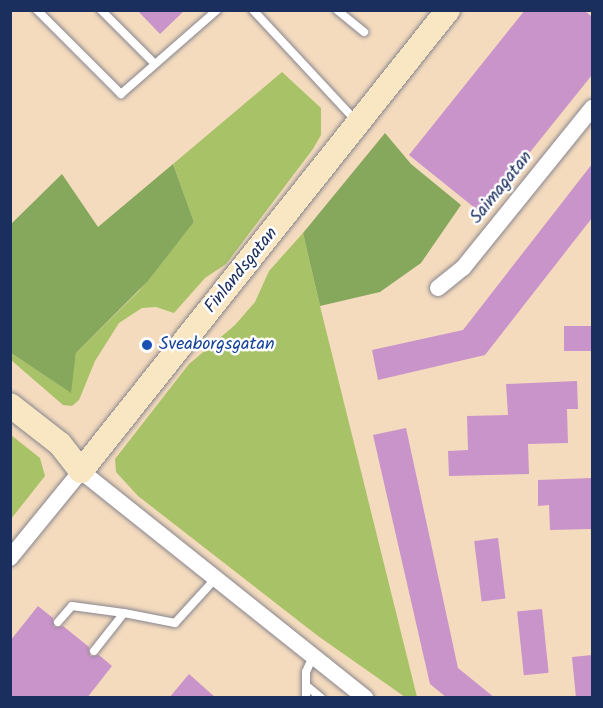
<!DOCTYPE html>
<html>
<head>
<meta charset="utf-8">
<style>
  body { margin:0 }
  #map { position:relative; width:603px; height:708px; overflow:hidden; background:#f4dbbe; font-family:Kalam,sans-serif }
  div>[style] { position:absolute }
  .green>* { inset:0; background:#a8c268 }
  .forest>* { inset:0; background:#86a85c }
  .building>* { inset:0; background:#c994ca; transform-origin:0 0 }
  .roads { filter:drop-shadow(0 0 2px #88858e) drop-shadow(0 0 2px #88858e) }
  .lane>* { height:8px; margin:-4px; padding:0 4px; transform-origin:4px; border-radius:4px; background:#fff }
  .street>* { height:16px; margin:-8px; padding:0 8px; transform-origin:8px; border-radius:8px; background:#fff }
  .secondary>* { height:24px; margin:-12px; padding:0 12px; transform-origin:12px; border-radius:12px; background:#f9e7c3 }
  .dots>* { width:16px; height:16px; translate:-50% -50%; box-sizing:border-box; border:3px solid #fff; border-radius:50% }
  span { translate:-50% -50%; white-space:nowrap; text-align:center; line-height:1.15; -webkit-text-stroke:5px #fff; paint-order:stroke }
  .street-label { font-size:18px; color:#1b2f5e }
  .transit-label { font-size:18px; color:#164399 }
  .left { translate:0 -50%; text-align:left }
  .frame { position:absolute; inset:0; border:12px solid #1b2f5e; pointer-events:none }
</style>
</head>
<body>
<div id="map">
  <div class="green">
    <i style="clip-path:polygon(282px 72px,321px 108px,321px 135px,313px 149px,226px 264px,205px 278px,174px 313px,156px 307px,142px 308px,119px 323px,95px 361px,79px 400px,72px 406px,63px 405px,11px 360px,11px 353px,70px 392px,76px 353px,139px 291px,194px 222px,173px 164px)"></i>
    <i style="clip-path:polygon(303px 233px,320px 306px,417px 697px,405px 697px,318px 636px,138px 496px,116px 472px,115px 459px,189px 364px,235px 325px,255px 302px,269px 271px)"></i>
    <i style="clip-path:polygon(11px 435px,40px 458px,45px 476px,11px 519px)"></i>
  </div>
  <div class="forest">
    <i style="clip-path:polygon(385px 133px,411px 164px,461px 205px,421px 263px,380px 292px,320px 306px,303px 233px)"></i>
    <i style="clip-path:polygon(173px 164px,194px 222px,147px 282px,76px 353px,71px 393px,11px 353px,11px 224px,62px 174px,98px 227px)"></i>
  </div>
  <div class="building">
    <i style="clip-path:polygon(137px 10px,185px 10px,160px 34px)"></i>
    <i style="clip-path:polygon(525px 10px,584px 10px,592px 17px,592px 75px,481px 213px,409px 155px)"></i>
    <i style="clip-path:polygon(592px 164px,592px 218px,485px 355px,378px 380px,372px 350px,463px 330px)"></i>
    <i style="left:592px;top:326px;width:25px;height:28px;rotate:90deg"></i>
    <i style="clip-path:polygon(577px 381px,578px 409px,567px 409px,568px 443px,528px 444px,529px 474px,449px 476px,448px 451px,468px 450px,467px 416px,508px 415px,506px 384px)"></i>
    <i style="clip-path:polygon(406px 428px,458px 668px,495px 698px,447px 698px,430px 684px,373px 435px)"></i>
    <i style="clip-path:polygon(592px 478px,592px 529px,550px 530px,549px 505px,538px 506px,538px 480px)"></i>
    <i style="left:498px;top:538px;width:61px;height:24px;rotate:83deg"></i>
    <i style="clip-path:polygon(38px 606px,53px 618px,54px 627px,63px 626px,89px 647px,90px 656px,99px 655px,112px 666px,87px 698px,10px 698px,10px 641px)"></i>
    <i style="left:542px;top:609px;width:64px;height:25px;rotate:84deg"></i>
    <i style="clip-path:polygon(592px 655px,592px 698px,576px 698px,572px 657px)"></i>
    <i style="clip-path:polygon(189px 674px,216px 698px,169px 698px)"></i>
  </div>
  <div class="roads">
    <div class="lane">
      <i style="left:37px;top:10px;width:119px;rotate:45deg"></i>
      <i style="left:121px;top:94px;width:128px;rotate:-41.2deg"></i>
      <i style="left:101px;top:10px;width:76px;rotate:45deg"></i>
      <i style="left:253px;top:10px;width:151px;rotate:47.1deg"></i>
      <i style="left:337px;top:10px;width:35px;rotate:39deg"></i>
      <i style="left:58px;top:622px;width:21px;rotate:-49deg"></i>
      <i style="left:72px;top:606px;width:52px;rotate:7.7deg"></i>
      <i style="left:94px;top:651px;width:48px;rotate:-51.7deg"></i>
      <i style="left:124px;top:613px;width:52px;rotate:11.1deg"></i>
      <i style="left:175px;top:623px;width:61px;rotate:-47.7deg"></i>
      <i style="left:308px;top:687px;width:17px;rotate:40deg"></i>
      <i style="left:306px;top:698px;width:26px;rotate:-90deg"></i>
      <i style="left:306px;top:672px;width:17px;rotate:-66deg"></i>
    </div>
    <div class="street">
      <i style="left:438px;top:288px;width:32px;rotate:-39deg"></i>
      <i style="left:463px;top:268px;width:206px;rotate:-51.1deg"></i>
      <i style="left:10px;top:558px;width:112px;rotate:-50.8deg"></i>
      <i style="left:81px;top:471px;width:364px;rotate:38.6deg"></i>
    </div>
    <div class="secondary">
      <i style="left:10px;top:405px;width:63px;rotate:38deg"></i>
      <i style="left:60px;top:444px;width:34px;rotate:52deg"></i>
      <i style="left:81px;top:471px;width:589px;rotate:-51.48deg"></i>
    </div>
  </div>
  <div class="dots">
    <i style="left:147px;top:345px;background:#1a4fb4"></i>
  </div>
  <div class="street-label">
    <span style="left:502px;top:188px;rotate:-51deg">Saimagatan</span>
    <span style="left:242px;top:271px;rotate:-51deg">Finlandsgatan</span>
  </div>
  <div class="transit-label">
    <span class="left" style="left:159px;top:345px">Sveaborgsgatan</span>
  </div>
  <div class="frame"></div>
</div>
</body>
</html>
